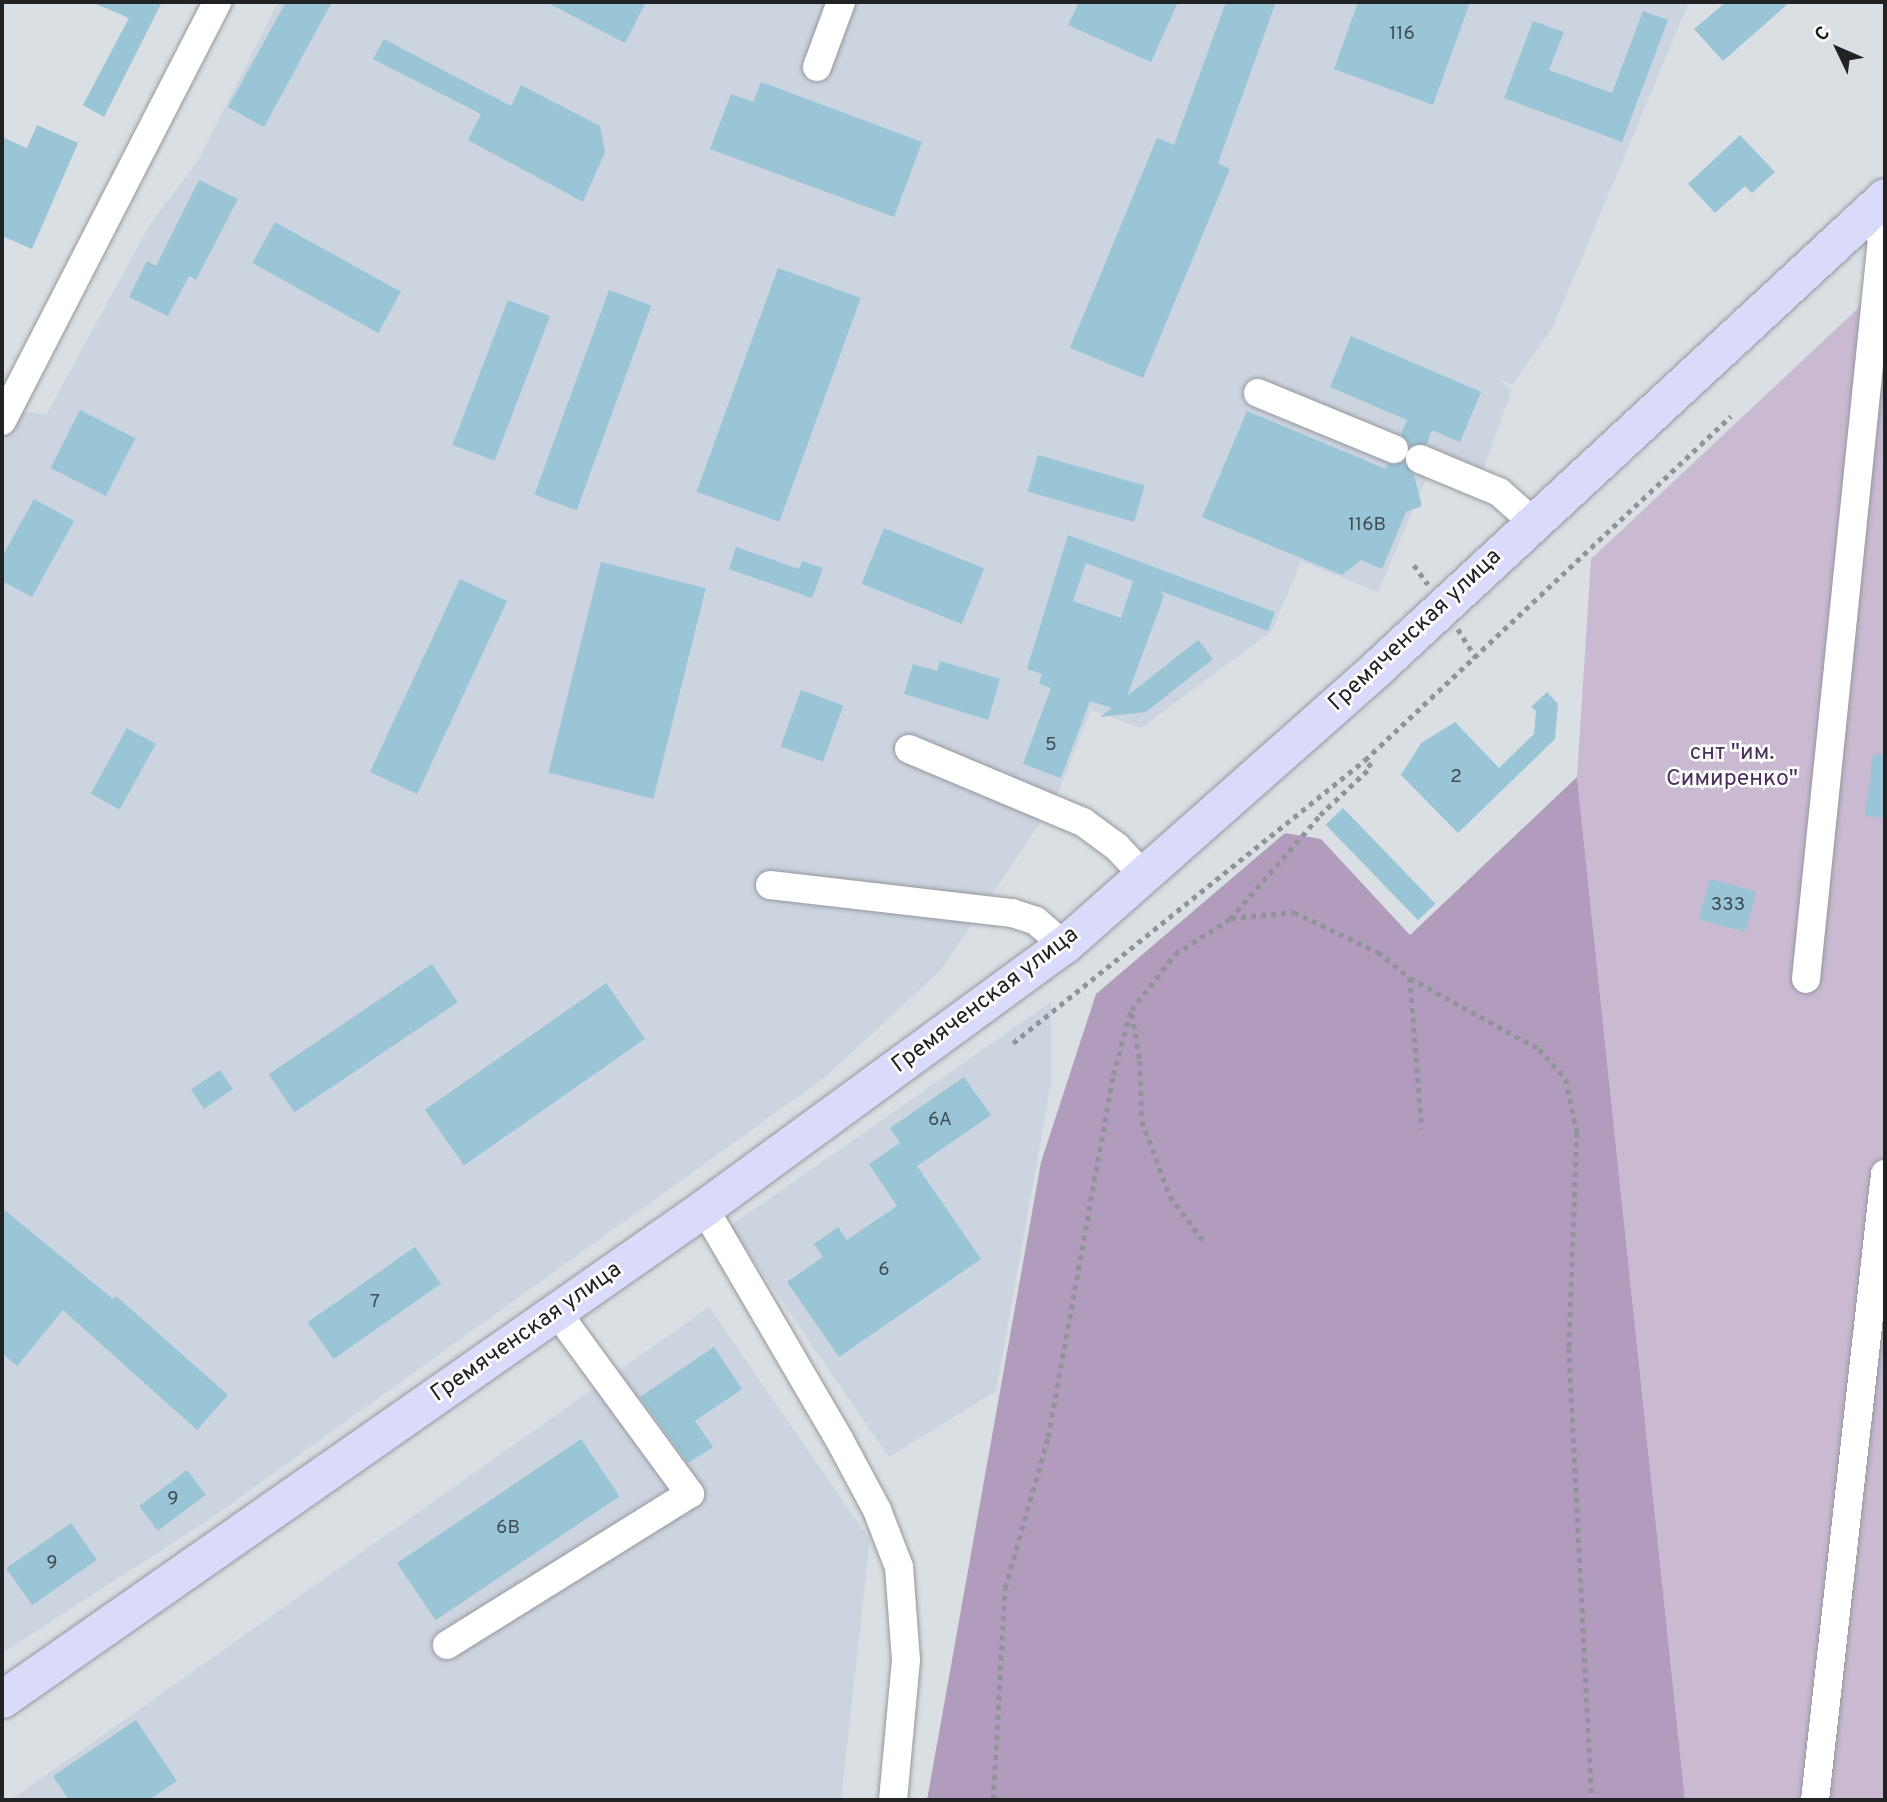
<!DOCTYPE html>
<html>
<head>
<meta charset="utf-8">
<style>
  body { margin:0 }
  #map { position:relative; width:1887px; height:1802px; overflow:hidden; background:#dadfe4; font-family:Overpass,sans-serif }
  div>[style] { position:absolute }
  .built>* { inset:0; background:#ccd4e0 }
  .green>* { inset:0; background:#c9bad2 }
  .forest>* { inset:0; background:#b19cbd }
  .building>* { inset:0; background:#99c5d7; transform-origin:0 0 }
  .path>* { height:4.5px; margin-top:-2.25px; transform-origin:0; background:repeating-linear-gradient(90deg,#909498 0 5px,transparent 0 10px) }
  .roads { filter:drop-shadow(0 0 2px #94989d) drop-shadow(0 0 2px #94989d) }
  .minor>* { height:28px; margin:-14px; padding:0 14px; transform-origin:14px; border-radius:14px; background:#fff }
  .major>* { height:37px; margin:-18.5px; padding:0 18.5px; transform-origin:18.5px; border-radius:18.5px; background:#dadafa }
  span { translate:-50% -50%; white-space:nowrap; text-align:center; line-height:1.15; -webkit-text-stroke:5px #fff; paint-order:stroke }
  .number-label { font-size:19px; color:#3e4b51 }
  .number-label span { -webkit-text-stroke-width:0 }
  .street-label { font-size:23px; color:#202224 }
  .park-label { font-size:23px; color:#4c2f5c }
  .frame { position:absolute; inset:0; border:4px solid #202224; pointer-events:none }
  .north { position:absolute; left:1803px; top:14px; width:70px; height:70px; -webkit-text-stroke:5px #fff; paint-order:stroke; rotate:314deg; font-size:19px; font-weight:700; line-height:28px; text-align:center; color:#202224 }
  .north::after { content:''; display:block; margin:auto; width:24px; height:32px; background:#202224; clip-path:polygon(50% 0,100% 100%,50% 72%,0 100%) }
</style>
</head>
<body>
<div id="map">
  <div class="built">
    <i style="clip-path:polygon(278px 2px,1689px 2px,1553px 327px,1513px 384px,1498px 380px,1512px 389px,1476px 491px,1428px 474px,1378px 592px,1301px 561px,1272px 631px,1141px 728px,1091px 710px,1055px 801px,940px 971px,824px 1078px,210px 1519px,2px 1653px,2px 408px,46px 415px,152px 221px,198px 161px)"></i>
    <i style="clip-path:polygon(1051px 1002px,1051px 1083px,996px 1391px,889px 1457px,730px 1226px)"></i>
    <i style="clip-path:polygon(709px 1307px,870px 1540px,841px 1800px,11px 1800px)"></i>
  </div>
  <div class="green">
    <i style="clip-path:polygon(1885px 283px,1885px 1800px,1685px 1800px,1577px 777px,1591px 559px)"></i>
  </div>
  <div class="forest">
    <i style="clip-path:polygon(1577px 777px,1685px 1800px,927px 1800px,1041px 1162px,1096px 994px,1285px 833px,1321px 839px,1410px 935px)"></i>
  </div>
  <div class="building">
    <i style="clip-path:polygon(91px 2px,162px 2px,104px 117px,83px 105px,129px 18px)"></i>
    <i style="clip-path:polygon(286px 2px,332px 2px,264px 127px,228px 107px)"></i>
    <i style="clip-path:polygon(546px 2px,646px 2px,625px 43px)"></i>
    <i style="clip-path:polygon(1079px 2px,1178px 2px,1151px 62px,1068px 25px)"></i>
    <i style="clip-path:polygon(1226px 2px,1276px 2px,1218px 163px,1230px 169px,1143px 378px,1070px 348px,1157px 138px,1174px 145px)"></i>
    <i style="clip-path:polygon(1358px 2px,1470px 2px,1433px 105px,1334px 69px)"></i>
    <i style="clip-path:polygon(1726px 2px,1790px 2px,1723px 61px,1694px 29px)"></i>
    <i style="clip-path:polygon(1643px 11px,1668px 20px,1622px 142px,1504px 98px,1533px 21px,1564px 32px,1549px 70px,1612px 93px)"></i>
    <i style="clip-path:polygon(384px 39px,511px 106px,521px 85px,600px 126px,605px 152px,583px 202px,468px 140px,481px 114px,373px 59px)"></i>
    <i style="clip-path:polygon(761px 82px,922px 142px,894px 217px,710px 149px,731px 94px,753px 102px)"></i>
    <i style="clip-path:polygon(37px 125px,78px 143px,32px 249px,2px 236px,2px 137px,27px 148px)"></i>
    <i style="clip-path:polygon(1740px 135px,1775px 172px,1752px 193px,1745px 186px,1715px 213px,1688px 184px)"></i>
    <i style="clip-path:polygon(199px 180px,238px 199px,196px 280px,189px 276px,168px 316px,129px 297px,147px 261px,156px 266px)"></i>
    <i style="left:275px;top:222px;width:144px;height:47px;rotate:29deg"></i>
    <i style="left:778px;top:268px;width:88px;height:238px;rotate:20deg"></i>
    <i style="left:609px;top:290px;width:45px;height:218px;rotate:20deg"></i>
    <i style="left:508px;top:300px;width:45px;height:155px;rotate:21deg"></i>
    <i style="clip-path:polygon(1351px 336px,1481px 392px,1460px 442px,1432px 430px,1427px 444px,1410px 446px,1401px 434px,1407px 420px,1330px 387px)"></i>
    <i style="left:80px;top:410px;width:62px;height:65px;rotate:27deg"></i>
    <i style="clip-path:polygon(1247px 411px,1386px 469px,1388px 464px,1404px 462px,1414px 475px,1422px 506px,1406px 512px,1382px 569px,1361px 560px,1342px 575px,1202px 517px)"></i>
    <i style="left:1038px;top:455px;width:111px;height:38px;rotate:16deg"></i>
    <i style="clip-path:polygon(34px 499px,74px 521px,32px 597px,2px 581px,2px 557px)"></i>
    <i style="left:884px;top:528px;width:108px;height:60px;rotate:22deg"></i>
    <i style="clip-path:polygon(evenodd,1068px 535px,1275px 612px,1268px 631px,1160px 591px,1164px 596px,1127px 696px,1198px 640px,1213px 659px,1146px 712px,1100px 717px,1112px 708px,1090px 701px,1061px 778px,1023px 764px,1051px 688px,1039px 684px,1042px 674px,1027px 669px,1068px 535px,1086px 563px,1133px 581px,1121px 618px,1073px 601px,1086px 563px)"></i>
    <i style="clip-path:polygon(736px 547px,799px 569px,802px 561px,823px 568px,812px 598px,729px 569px)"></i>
    <i style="left:601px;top:562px;width:108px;height:217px;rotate:14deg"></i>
    <i style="left:460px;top:579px;width:52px;height:213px;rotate:25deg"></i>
    <i style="clip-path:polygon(940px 661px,1000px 679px,988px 720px,904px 694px,913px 664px,937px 671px)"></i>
    <i style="left:801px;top:690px;width:45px;height:60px;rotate:20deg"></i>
    <i style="clip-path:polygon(1547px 692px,1558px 704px,1555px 739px,1458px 833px,1401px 775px,1421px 743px,1455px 722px,1499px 768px,1534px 734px,1536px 711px,1531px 707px)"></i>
    <i style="left:127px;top:728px;width:33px;height:75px;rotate:29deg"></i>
    <i style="clip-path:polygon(1873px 754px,1885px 755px,1885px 818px,1865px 816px)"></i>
    <i style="left:1343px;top:808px;width:133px;height:24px;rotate:46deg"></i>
    <i style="left:1710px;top:879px;width:48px;height:42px;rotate:15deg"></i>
    <i style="left:432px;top:964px;width:46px;height:197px;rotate:56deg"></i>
    <i style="left:606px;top:983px;width:68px;height:221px;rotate:55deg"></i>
    <i style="left:220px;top:1070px;width:23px;height:35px;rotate:56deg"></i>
    <i style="clip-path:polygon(964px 1077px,991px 1115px,917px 1166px,981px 1259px,839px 1357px,787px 1282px,823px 1257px,814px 1244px,838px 1227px,847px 1240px,897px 1206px,869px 1164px,900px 1143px,890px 1128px)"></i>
    <i style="clip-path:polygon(2px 1208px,113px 1299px,116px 1296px,228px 1395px,197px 1430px,63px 1310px,17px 1366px,2px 1353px)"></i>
    <i style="left:415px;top:1247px;width:45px;height:131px;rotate:55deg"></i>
    <i style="clip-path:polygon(714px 1347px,742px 1389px,695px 1421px,713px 1447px,688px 1463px,640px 1397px)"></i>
    <i style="left:581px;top:1439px;width:69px;height:222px;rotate:56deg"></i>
    <i style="left:187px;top:1470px;width:31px;height:60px;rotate:53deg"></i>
    <i style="left:71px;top:1523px;width:45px;height:79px;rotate:55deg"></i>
    <i style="clip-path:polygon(136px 1720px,177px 1781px,149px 1800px,69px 1800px,53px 1776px)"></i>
  </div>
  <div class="path">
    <i style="left:1414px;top:565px;width:24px;rotate:54deg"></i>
    <i style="left:1458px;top:629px;width:34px;rotate:58deg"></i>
    <i style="left:1231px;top:918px;width:63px;rotate:-5.4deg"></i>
    <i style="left:1294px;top:912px;width:93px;rotate:25.5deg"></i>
    <i style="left:1378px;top:952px;width:41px;rotate:39.1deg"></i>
    <i style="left:1410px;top:978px;width:151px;rotate:85.5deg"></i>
    <i style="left:1410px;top:978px;width:147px;rotate:28.8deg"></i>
    <i style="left:1539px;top:1049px;width:40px;rotate:48deg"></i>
    <i style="left:1566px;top:1079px;width:54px;rotate:78.3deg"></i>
    <i style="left:1577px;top:1132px;width:216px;rotate:92.1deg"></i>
    <i style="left:1569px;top:1348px;width:453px;rotate:87.1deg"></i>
    <i style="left:1132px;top:1014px;width:48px;rotate:80.3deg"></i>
    <i style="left:1140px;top:1061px;width:60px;rotate:88.1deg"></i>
    <i style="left:1142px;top:1121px;width:80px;rotate:69.5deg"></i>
    <i style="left:1170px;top:1196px;width:59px;rotate:53.3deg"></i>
    <i style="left:1013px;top:1043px;width:452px;rotate:-38.8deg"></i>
    <i style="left:1365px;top:760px;width:502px;rotate:-43.23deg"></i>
    <i style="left:993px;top:1800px;width:212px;rotate:-86.8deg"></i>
    <i style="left:1005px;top:1588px;width:157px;rotate:-74.1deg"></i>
    <i style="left:1048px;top:1437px;width:368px;rotate:-79.8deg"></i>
    <i style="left:1113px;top:1075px;width:67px;rotate:-74.5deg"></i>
    <i style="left:1131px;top:1010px;width:71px;rotate:-51.8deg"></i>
    <i style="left:1175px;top:954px;width:65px;rotate:-32.5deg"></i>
    <i style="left:1230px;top:919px;width:138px;rotate:-49.1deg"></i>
    <i style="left:1320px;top:815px;width:70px;rotate:-43.3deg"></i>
    <i style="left:1371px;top:767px;width:9px;rotate:-131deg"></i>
  </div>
  <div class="roads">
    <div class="minor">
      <i style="left:817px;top:67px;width:69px;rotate:-69.7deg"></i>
      <i style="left:1258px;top:393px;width:147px;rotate:22.4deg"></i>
      <i style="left:2px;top:421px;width:471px;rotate:-62.8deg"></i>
      <i style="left:1420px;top:459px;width:86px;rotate:22.7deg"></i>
      <i style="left:1499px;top:492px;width:45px;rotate:41.4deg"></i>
      <i style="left:909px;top:749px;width:189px;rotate:22.8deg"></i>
      <i style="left:1083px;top:822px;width:42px;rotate:36.3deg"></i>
      <i style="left:1117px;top:847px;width:38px;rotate:47deg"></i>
      <i style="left:770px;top:885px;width:244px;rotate:6.6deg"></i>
      <i style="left:1012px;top:913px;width:25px;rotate:18deg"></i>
      <i style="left:1036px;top:921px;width:37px;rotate:41deg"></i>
      <i style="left:1806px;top:979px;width:744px;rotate:-84.14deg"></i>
      <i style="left:1882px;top:239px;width:30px;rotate:-114deg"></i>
      <i style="left:704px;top:1208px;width:268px;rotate:59.7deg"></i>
      <i style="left:839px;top:1439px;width:81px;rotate:61.8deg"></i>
      <i style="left:877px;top:1510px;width:61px;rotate:68.9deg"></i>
      <i style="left:899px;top:1567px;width:93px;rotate:85.7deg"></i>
      <i style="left:906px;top:1660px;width:141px;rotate:95.3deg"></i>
      <i style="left:447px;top:1645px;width:286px;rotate:-31.9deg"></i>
      <i style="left:690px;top:1494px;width:225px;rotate:-126.2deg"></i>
      <i style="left:1815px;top:1800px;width:630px;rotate:-83.62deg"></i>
    </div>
    <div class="major">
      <i style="left:2px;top:1699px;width:857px;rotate:-34.97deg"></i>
      <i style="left:704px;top:1208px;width:446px;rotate:-36.2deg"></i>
      <i style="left:1064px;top:945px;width:421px;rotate:-41.5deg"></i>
      <i style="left:1379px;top:666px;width:690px;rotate:-42.83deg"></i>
    </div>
  </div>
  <div class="number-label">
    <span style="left:1402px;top:35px">116</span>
    <span style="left:1367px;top:526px">116В</span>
    <span style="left:1051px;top:746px">5</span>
    <span style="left:1456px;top:778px">2</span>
    <span style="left:1728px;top:906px">333</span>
    <span style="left:940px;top:1121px">6А</span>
    <span style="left:884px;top:1271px">6</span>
    <span style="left:375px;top:1303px">7</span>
    <span style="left:173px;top:1500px">9</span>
    <span style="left:508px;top:1529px">6В</span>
    <span style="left:52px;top:1564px">9</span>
  </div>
  <div class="street-label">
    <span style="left:1416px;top:631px;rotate:-43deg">Гремяченская улица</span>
    <span style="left:986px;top:1001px;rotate:-37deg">Гремяченская улица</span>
    <span style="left:527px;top:1333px;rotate:-35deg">Гремяченская улица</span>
  </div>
  <div class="park-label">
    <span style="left:1732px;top:767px">снт "им.<br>Симиренко"</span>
  </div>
  <div class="frame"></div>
  <div class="north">С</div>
</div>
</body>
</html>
